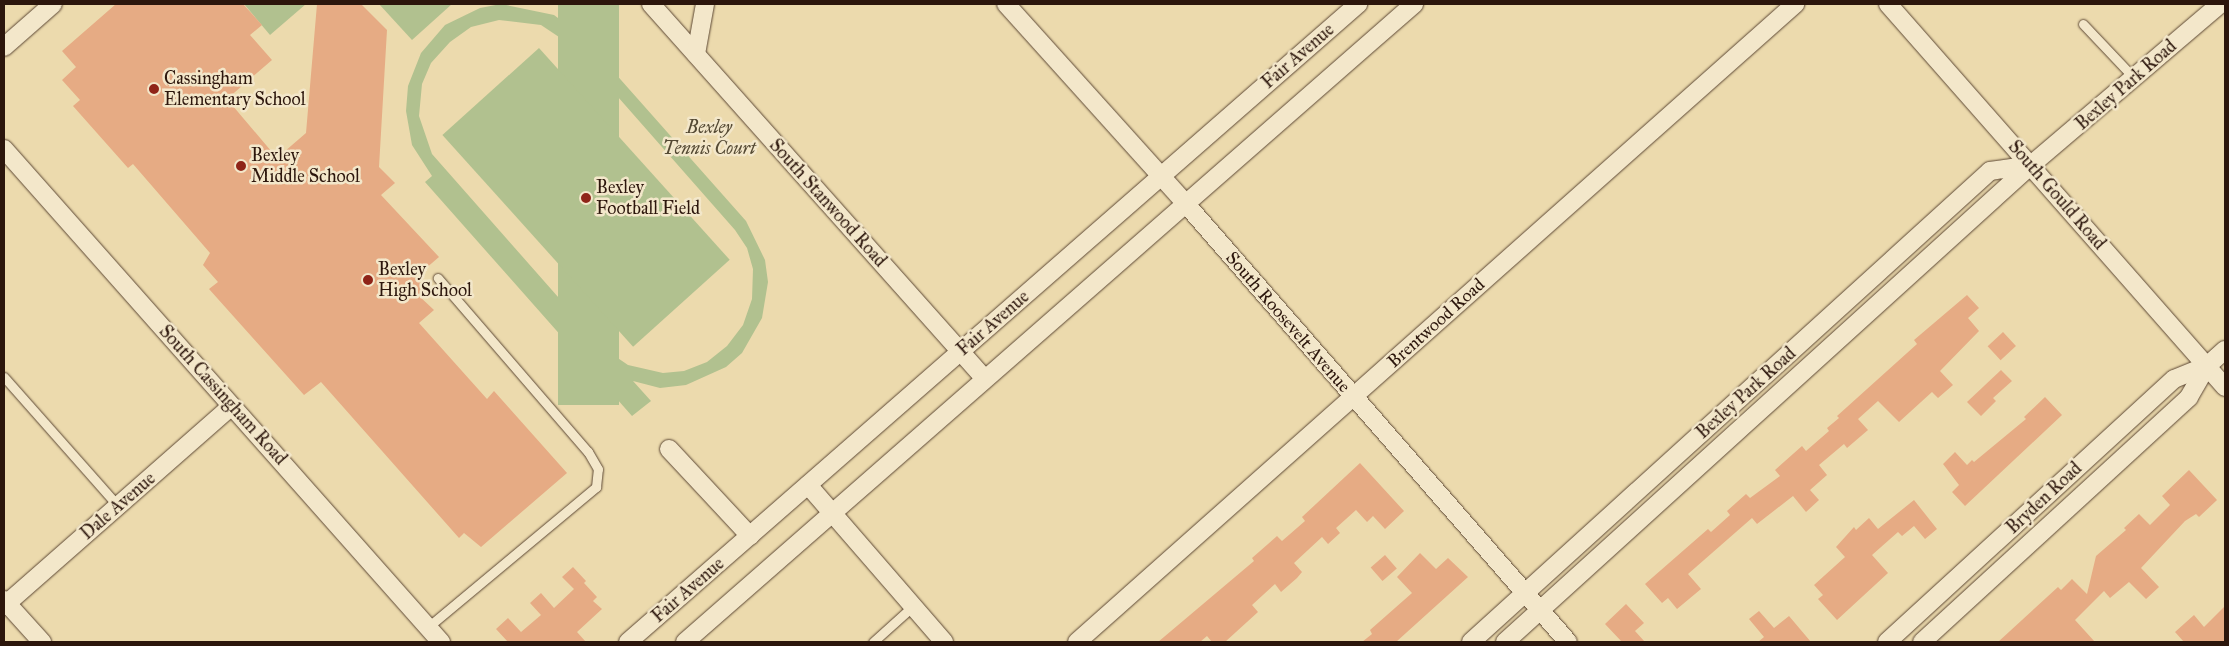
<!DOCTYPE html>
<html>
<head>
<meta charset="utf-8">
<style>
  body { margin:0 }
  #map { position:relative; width:2229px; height:646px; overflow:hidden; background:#ecdaad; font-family:"IM FELL Great Primer",serif }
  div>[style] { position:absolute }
  .green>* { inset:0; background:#b1c18f; transform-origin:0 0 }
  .building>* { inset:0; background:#e6ab84; transform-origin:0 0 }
  .roads { filter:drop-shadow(0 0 1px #5c4734) drop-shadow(0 0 1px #5c4734) }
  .service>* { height:9px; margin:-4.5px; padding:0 4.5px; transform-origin:4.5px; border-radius:4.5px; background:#f3e7ca }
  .minor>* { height:18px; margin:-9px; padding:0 9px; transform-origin:9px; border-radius:9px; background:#f3e7ca }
  .dots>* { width:14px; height:14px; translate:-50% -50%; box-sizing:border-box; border:2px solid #f3e7ca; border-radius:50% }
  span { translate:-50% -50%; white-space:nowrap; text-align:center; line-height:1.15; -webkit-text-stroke:5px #f3e7ca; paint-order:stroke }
  .street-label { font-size:18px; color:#2c160c }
  .poi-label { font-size:18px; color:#2c160c }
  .left { translate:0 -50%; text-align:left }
  .park-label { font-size:18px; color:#544933; font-style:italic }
  .frame { position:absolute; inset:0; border:5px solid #2c160c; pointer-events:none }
</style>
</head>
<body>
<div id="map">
  <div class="green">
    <i style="clip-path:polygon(244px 4px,306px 4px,270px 35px)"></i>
    <i style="clip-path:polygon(379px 4px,452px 4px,412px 40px)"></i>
    <i style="clip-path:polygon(evenodd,501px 4px,554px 15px,582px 36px,746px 221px,765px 260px,768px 282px,762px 318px,742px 353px,726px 367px,686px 385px,660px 388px,633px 381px,651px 401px,632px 416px,425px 182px,432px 176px,412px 145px,406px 111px,408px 86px,421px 53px,445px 25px,480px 8px,501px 4px,499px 20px,541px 25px,574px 47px,735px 230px,747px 248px,753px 269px,752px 299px,743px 325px,727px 346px,707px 362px,684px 371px,663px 373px,628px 365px,603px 348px,432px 154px,419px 116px,422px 84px,431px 63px,450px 42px,471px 27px,499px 20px)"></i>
    <i style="left:558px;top:4px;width:61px;height:401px"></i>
    <i style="left:539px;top:48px;width:285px;height:130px;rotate:48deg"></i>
  </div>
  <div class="building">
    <i style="clip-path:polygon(116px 4px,243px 4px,262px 25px,250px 35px,272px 60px,227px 99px,277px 158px,306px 133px,317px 4px,361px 4px,387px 30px,379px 167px,395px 183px,381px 195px,439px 257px,418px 275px,428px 285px,418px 295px,434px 310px,419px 323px,487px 399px,494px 391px,567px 473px,481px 547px,464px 533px,459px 538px,321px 382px,304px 395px,209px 289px,218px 282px,203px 265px,210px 253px,133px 164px,128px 168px,73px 106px,80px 100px,62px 80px,76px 67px,62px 51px)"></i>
    <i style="clip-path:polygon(1967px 295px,1979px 308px,1968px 318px,1979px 331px,1940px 371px,1953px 385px,1938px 398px,1932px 392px,1899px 422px,1878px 401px,1858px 419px,1868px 430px,1847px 448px,1844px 444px,1819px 465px,1827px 475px,1810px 490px,1819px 500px,1806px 512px,1793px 496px,1757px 524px,1752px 518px,1688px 574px,1701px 589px,1677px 609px,1668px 598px,1662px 603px,1645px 584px,1708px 529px,1711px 532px,1730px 515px,1727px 511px,1746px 494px,1750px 498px,1780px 476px,1775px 470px,1802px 446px,1806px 451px,1829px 431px,1827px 428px,1839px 418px,1837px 416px,1917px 344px,1914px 340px)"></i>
    <i style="left:2003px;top:332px;width:19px;height:21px;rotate:47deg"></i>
    <i style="clip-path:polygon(2001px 370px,2012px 381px,1993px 398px,1996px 401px,1981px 416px,1967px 402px)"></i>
    <i style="clip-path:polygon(2045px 397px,2062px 415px,1965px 506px,1952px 492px,1959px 485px,1943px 464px,1955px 452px,1967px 465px,1972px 460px,1974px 462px,2026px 419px,2024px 417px)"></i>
    <i style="clip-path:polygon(1360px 463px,1404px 511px,1385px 529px,1373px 516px,1367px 522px,1356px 510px,1336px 528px,1340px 533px,1328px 544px,1322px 537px,1294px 563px,1302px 572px,1297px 578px,1281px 592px,1275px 584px,1252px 605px,1258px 612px,1225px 642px,1212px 642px,1207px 636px,1200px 642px,1158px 642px,1254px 561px,1252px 558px,1277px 536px,1282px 541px,1305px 521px,1302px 517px)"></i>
    <i style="clip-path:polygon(2189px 470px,2217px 500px,2199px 517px,2196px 514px,2185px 521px,2141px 568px,2159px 587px,2146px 599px,2129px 582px,2110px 598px,2104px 591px,2075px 620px,2095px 642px,1998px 642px,2058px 587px,2061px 590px,2072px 579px,2087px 594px,2096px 556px,2126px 530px,2124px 528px,2139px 514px,2150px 525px,2170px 505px,2162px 496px)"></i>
    <i style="clip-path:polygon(1914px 500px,1937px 529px,1925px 539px,1914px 526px,1902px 536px,1898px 532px,1872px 555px,1888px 573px,1837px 620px,1818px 599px,1823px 595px,1814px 585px,1845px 557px,1836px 547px,1854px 527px,1856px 530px,1869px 518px,1878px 529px)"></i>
    <i style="clip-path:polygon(1420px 553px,1436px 569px,1448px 558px,1468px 577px,1396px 642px,1362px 642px,1372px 634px,1370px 630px,1412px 593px,1397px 577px)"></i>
    <i style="left:1385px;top:555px;width:18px;height:19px;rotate:49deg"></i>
    <i style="clip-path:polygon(573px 567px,586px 581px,584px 583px,597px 597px,593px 601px,602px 609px,577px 632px,586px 642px,508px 642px,496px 629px,508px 618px,521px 632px,541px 615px,530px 603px,541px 593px,554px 608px,574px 589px,562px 577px)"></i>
    <i style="clip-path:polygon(1626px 604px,1644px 623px,1635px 631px,1645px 642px,1622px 642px,1605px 624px)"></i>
    <i style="clip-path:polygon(2225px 606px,2225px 642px,2184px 642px,2175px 632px,2194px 615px,2204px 627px)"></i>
    <i style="clip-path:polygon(1759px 611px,1774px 628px,1789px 616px,1811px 642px,1758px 642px,1764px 637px,1749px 619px)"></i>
  </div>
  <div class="roads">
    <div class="service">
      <i style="left:2083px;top:24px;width:74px;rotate:46.6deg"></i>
      <i style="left:4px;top:377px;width:174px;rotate:48.5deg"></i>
      <i style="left:428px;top:627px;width:219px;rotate:-39.8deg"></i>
      <i style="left:596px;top:487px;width:18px;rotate:-84deg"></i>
      <i style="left:598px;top:469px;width:20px;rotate:-120deg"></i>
      <i style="left:588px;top:452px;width:230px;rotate:-130.8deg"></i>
      <i style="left:873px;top:642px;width:54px;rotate:-42deg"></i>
    </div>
    <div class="minor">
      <i style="left:651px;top:4px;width:502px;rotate:48.31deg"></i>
      <i style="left:1006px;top:4px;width:269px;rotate:48deg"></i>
      <i style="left:1186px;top:204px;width:581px;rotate:48.91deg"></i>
      <i style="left:1888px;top:4px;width:510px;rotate:48.66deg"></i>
      <i style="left:4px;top:47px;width:65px;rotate:-41.3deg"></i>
      <i style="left:696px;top:54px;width:51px;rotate:-79.8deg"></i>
      <i style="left:4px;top:149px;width:659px;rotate:48.45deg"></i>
      <i style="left:669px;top:449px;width:119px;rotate:47deg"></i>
      <i style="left:808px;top:485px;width:208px;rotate:49.1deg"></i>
      <i style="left:4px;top:600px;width:57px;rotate:47.9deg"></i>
      <i style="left:4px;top:606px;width:303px;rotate:-41.3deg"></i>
      <i style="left:628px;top:642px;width:970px;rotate:-41.15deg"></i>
      <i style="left:685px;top:642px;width:969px;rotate:-41.19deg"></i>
      <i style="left:1077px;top:642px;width:961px;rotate:-41.62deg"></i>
      <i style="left:1471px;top:642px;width:701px;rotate:-42.22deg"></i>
      <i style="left:1990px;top:171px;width:41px;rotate:-8.3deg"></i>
      <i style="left:1505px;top:642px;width:710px;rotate:-42.2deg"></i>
      <i style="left:2031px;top:165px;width:248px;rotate:-40.4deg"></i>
      <i style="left:1887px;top:642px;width:389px;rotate:-42.5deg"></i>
      <i style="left:2174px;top:379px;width:35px;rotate:-22deg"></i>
      <i style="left:2207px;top:366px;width:24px;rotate:-42deg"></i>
      <i style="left:1922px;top:642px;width:362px;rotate:-42.5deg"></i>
      <i style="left:2189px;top:397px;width:36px;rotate:-60deg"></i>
    </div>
  </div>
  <div class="dots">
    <i style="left:154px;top:89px;background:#8f2418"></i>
    <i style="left:241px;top:166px;background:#8f2418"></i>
    <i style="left:586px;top:198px;background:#8f2418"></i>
    <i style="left:368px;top:280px;background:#8f2418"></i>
  </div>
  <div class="street-label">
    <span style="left:1298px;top:56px;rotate:-41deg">Fair Avenue</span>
    <span style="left:2126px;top:85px;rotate:-41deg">Bexley Park Road</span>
    <span style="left:2057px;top:195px;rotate:49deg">South Gould Road</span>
    <span style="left:828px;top:203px;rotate:48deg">South Stanwood Road</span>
    <span style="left:1288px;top:322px;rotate:49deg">South Roosevelt Avenue</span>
    <span style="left:993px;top:323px;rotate:-41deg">Fair Avenue</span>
    <span style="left:1436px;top:323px;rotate:-42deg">Brentwood Road</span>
    <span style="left:1746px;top:393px;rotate:-42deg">Bexley Park Road</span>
    <span style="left:223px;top:395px;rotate:48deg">South Cassingham Road</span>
    <span style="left:2044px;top:498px;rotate:-43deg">Bryden Road</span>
    <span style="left:118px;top:506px;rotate:-41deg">Dale Avenue</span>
    <span style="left:688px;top:590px;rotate:-41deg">Fair Avenue</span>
  </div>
  <div class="poi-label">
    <span class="left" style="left:164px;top:89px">Cassingham<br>Elementary School</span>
    <span class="left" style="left:251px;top:166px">Bexley<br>Middle School</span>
    <span class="left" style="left:596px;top:198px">Bexley<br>Football Field</span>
    <span class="left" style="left:378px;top:280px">Bexley<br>High School</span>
  </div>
  <div class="park-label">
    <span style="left:709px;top:138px">Bexley<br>Tennis Court</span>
  </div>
  <div class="frame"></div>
</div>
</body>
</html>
